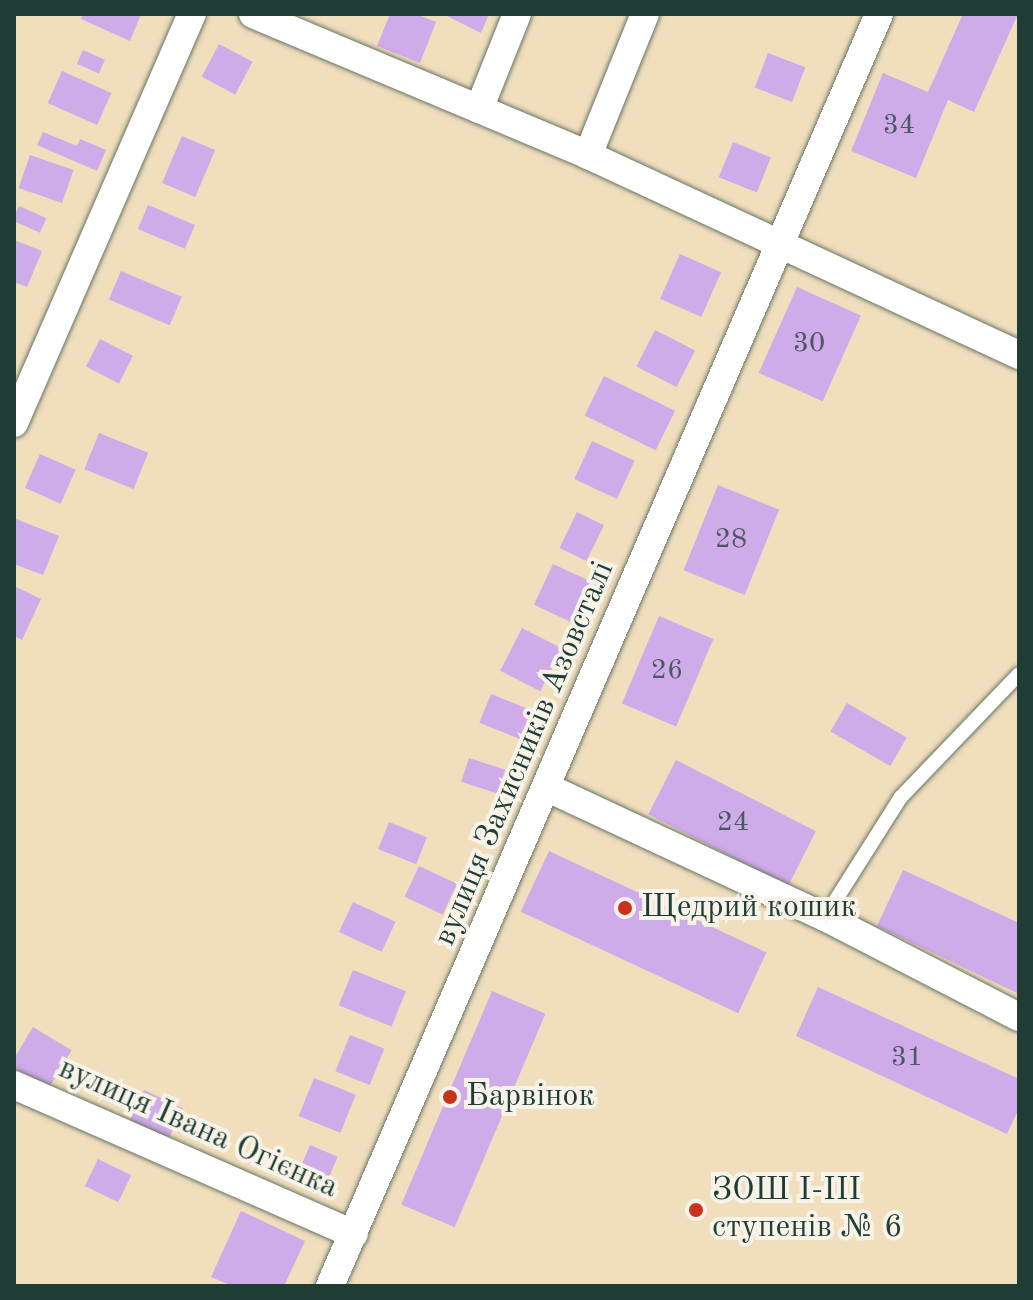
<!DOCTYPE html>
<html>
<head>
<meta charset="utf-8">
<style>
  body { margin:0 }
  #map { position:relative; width:1033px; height:1300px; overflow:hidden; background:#f0debd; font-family:"Old Standard TT",serif }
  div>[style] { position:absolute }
  .building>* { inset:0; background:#cfabea; transform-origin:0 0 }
  .roads { filter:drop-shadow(0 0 2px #687564) drop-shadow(0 0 2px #687564) }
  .service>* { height:14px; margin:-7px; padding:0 7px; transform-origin:7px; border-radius:7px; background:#fff }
  .minor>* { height:28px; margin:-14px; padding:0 14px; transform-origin:14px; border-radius:14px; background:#fff }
  .dots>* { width:22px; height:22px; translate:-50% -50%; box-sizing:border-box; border:4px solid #f7f3e8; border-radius:50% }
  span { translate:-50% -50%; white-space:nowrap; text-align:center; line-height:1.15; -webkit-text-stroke:8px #f7f3e8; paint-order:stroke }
  .number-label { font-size:28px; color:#4b5862 }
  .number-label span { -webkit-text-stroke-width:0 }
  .street-label { font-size:32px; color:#1f3d34 }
  .poi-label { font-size:32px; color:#1f3d34 }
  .left { translate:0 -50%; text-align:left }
  .frame { position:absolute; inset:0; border:16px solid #1f3d34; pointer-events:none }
</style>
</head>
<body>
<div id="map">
  <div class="building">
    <i style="clip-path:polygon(83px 14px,141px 14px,130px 41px,81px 19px)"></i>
    <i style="clip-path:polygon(390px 14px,416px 14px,436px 22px,420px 63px,377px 46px)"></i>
    <i style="clip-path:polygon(443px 14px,489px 14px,481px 33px)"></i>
    <i style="clip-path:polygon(963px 14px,1018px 14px,974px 112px,948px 100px,916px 178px,851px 151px,883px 73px,928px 92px)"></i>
    <i style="left:219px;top:44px;width:38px;height:37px;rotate:28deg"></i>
    <i style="left:83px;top:50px;width:24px;height:15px;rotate:24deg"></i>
    <i style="left:768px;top:53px;width:40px;height:37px;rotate:21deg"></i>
    <i style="left:62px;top:71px;width:54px;height:35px;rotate:24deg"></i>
    <i style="clip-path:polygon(43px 132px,77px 146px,80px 139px,106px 150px,97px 171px,37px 145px)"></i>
    <i style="left:182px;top:136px;width:36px;height:51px;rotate:23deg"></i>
    <i style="left:733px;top:142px;width:41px;height:38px;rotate:22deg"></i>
    <i style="left:30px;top:155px;width:46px;height:35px;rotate:19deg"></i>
    <i style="left:148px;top:205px;width:51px;height:26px;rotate:23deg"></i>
    <i style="left:19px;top:206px;width:30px;height:16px;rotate:24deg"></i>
    <i style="clip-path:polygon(14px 240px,42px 251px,27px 287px,14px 282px)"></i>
    <i style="left:680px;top:254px;width:45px;height:49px;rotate:24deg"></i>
    <i style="left:121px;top:271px;width:66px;height:31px;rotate:23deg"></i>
    <i style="left:797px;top:287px;width:70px;height:94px;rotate:24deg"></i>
    <i style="left:655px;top:330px;width:45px;height:41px;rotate:27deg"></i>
    <i style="left:100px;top:339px;width:37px;height:31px;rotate:27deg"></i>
    <i style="left:604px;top:376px;width:79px;height:44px;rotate:26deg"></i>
    <i style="left:99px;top:433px;width:53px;height:39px;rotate:22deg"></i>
    <i style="left:592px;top:441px;width:47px;height:42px;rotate:25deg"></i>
    <i style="left:40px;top:454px;width:39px;height:37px;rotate:24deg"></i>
    <i style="left:718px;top:485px;width:66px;height:92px;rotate:22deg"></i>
    <i style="left:577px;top:512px;width:30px;height:40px;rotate:26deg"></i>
    <i style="clip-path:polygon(16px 519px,59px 536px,43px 575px,14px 564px)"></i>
    <i style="left:553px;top:564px;width:47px;height:45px;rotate:25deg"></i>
    <i style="clip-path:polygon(14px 586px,41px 599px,22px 640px,14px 636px)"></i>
    <i style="left:659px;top:616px;width:59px;height:95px;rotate:23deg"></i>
    <i style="left:522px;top:628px;width:45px;height:48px;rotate:27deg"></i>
    <i style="left:491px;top:694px;width:48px;height:31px;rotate:22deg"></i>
    <i style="left:847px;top:703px;width:69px;height:33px;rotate:30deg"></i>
    <i style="left:469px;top:758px;width:38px;height:25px;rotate:18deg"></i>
    <i style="left:676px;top:760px;width:157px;height:61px;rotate:27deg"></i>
    <i style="left:389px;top:822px;width:41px;height:29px;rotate:22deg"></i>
    <i style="left:549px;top:851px;width:240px;height:67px;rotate:25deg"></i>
    <i style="left:419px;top:866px;width:42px;height:34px;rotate:25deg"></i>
    <i style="clip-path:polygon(903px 870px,1019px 923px,1019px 994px,877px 926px)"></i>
    <i style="left:353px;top:902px;width:47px;height:33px;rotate:25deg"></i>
    <i style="left:353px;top:970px;width:57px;height:38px;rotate:22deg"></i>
    <i style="clip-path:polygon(818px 987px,1019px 1079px,1019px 1108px,1007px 1134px,796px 1036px)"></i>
    <i style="left:492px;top:991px;width:58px;height:232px;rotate:23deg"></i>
    <i style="left:33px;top:1027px;width:45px;height:45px;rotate:31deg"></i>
    <i style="left:350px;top:1035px;width:37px;height:39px;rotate:22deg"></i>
    <i style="left:314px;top:1078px;width:45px;height:41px;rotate:22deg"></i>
    <i style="left:144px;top:1090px;width:43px;height:34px;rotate:25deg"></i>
    <i style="left:310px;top:1145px;width:30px;height:26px;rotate:23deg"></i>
    <i style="left:98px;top:1159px;width:37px;height:30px;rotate:26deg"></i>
    <i style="clip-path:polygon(241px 1211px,305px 1241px,284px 1286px,232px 1286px,211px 1277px)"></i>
  </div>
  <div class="roads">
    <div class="service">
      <i style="left:825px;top:917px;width:142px;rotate:-57.7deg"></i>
      <i style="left:901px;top:797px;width:170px;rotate:-46.2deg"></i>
    </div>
    <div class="minor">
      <i style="left:253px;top:14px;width:363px;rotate:22.8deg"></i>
      <i style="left:588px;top:155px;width:475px;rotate:24.9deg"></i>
      <i style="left:479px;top:109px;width:102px;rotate:-68.2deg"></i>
      <i style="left:588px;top:155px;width:152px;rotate:-68deg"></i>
      <i style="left:14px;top:423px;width:446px;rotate:-66.5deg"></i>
      <i style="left:548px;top:788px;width:306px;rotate:25deg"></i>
      <i style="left:825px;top:917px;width:218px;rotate:27.3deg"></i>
      <i style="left:14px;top:1085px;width:371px;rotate:23.7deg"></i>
      <i style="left:330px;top:1286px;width:1385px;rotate:-66.65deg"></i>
    </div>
  </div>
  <div class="dots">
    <i style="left:625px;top:908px;background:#c8321e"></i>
    <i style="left:450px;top:1097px;background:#c8321e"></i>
    <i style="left:696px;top:1210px;background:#c8321e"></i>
  </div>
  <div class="number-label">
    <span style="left:899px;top:126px">34</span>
    <span style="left:809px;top:344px">30</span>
    <span style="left:731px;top:540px">28</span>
    <span style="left:667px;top:671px">26</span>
    <span style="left:733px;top:823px">24</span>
    <span style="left:907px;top:1058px">31</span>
  </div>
  <div class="street-label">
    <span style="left:525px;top:754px;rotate:-67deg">вулиця Захисників Азовсталі</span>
    <span style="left:198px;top:1129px;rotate:24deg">вулиця Івана Огієнка</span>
  </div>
  <div class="poi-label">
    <span class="left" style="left:641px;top:908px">Щедрий кошик</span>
    <span class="left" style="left:466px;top:1097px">Барвінок</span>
    <span class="left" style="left:712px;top:1210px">ЗОШ I-III<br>ступенів № 6</span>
  </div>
  <div class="frame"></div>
</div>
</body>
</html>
